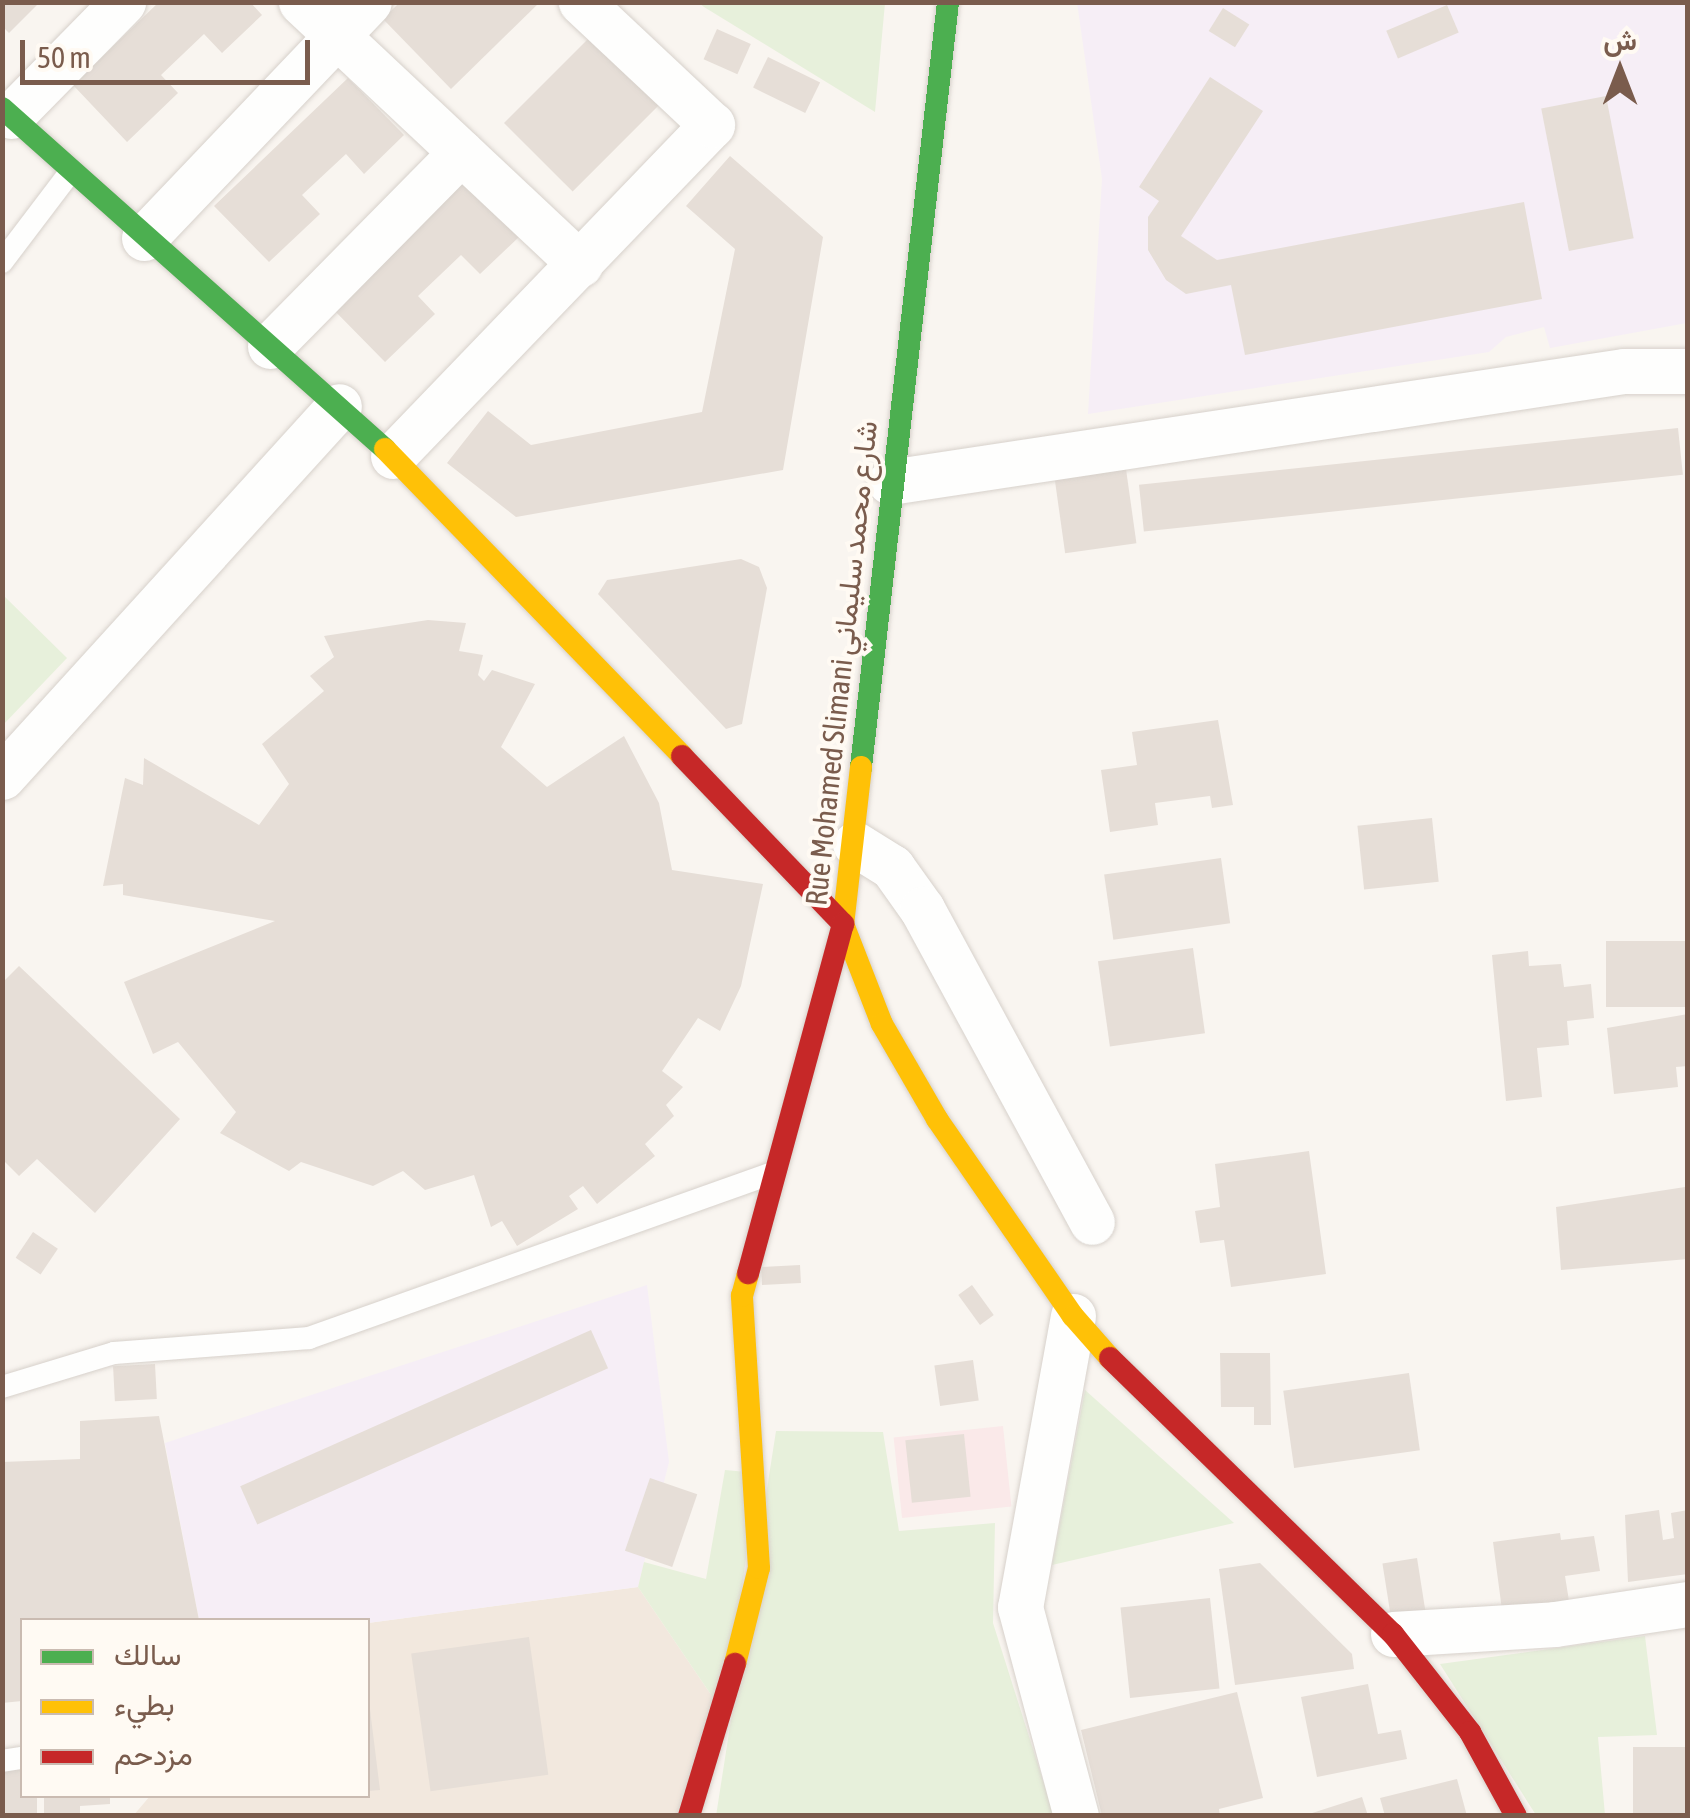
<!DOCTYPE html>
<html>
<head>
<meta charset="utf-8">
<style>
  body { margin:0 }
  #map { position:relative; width:1690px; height:1818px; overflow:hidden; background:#f9f5f0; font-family:"Asap Condensed",Vazirmatn,sans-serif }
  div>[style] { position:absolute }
  .residential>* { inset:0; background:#f2e8de }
  .education>* { inset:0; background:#f6eef6 }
  .medical>* { inset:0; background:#fae9e9; transform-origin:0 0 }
  .green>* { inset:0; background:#e7f0db }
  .building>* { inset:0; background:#e6ded7; transform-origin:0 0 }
  .roads { filter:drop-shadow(0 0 2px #d7d1cb) drop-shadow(0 0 2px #d7d1cb) }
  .lane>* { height:22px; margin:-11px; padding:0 11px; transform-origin:11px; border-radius:11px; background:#fefefd }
  .street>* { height:45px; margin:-22.5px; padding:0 22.5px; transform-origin:22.5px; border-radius:22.5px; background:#fefefd }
  .fast>* { height:22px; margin:-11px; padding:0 11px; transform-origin:11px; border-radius:11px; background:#4caf50 }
  .slow>* { height:22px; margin:-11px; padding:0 11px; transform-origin:11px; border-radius:11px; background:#ffc107 }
  .jam>* { height:22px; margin:-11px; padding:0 11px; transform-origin:11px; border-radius:11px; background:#c62828 }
  span { translate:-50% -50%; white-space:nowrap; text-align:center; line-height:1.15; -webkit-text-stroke:8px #fffaf3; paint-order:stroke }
  .street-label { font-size:30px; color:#7a5c4d }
  .frame { position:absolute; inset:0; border:5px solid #7a5c4d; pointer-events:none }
  .legend { position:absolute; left:20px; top:1618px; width:350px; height:180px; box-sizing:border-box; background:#fffaf3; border:2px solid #cabbb1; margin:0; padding:12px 18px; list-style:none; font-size:30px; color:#7a5c4d }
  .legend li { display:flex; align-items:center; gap:20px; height:50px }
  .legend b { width:50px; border:2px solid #cabbb1 }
  .north { position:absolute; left:1570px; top:20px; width:100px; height:100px; -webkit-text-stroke:8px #fffaf3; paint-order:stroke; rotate:0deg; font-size:28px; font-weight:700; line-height:40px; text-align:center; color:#7a5c4d }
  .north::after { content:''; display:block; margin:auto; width:35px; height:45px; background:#7a5c4d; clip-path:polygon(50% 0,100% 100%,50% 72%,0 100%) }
  .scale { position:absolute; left:20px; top:40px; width:290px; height:45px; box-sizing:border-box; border:5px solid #7a5c4d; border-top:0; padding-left:12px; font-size:30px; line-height:35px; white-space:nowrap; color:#7a5c4d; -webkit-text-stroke:8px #fffaf3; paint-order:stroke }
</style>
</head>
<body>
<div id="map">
  <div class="residential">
    <i style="clip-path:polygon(638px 1587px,724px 1714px,689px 1815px,133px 1816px,150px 1796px,368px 1796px,368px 1623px)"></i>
  </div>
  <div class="education">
    <i style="clip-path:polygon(1077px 2px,1687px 3px,1687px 323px,1550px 348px,1544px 327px,1506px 337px,1489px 352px,1088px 414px,1102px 179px)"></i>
    <i style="clip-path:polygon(647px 1285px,669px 1462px,638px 1587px,368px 1623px,199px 1620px,165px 1443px)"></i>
  </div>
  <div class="medical">
    <i style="left:1003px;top:1426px;width:81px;height:110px;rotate:84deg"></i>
  </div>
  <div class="green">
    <i style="clip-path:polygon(699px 3px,885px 3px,875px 112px,704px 7px)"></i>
    <i style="clip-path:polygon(3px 595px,67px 658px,3px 725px,2px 725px)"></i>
    <i style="clip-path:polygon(1085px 1390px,1234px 1523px,1052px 1565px)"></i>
    <i style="clip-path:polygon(776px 1431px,883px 1432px,899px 1531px,995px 1523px,993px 1623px,1054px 1815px,716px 1816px)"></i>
    <i style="clip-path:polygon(725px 1470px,758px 1473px,724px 1714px,638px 1587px,644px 1562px,706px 1579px)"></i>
    <i style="clip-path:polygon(1645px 1636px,1657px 1735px,1598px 1737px,1605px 1815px,1536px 1815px,1440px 1664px)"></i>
  </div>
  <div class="building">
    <i style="clip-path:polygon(2px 2px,40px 2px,9px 33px,2px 26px)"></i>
    <i style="clip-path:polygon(159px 2px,250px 2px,262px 15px,222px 53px,204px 34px,161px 75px,178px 93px,127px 142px,73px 85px)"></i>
    <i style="clip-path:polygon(400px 2px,540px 2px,451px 89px,383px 19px)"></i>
    <i style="left:1447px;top:5px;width:30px;height:66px;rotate:67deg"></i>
    <i style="left:1223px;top:8px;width:31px;height:27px;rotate:32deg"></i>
    <i style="left:717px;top:29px;width:37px;height:33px;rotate:24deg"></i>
    <i style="left:591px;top:36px;width:97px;height:123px;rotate:45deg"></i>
    <i style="left:768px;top:57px;width:58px;height:34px;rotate:26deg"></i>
    <i style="clip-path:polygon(1210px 77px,1263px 111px,1181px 236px,1217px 260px,1524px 202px,1542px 299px,1245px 355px,1231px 285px,1186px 294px,1166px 280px,1148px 250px,1148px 217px,1159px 201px,1139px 187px)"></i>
    <i style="clip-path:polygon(348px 78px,404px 135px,364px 174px,346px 154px,302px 195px,320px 214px,269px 262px,214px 206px)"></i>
    <i style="left:1606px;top:96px;width:145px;height:66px;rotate:79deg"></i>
    <i style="clip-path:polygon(730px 156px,823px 237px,783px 470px,516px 517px,447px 463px,488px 411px,531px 445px,702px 412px,735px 249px,686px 206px)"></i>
    <i style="clip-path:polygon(464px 178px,520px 236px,480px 274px,461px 255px,418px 296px,435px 314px,385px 362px,330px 306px)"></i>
    <i style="left:1678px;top:428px;width:47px;height:542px;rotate:84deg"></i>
    <i style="left:1126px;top:469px;width:75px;height:72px;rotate:82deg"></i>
    <i style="clip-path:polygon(741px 559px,759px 567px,767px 588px,742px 724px,726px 729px,598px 594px,607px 580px)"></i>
    <i style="clip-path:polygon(428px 620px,466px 623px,459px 651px,483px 655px,478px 675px,484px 681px,492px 670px,535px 684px,501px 747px,547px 787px,624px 736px,659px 803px,672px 870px,763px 884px,741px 986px,720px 1031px,698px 1018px,662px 1071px,683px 1087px,666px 1105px,674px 1116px,645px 1144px,655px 1156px,597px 1204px,583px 1186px,569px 1196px,578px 1209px,517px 1246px,502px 1221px,491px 1227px,474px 1175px,425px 1190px,403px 1171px,373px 1186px,301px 1162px,289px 1171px,220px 1133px,236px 1112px,178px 1042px,153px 1054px,124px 982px,275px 921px,123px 895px,123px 884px,103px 886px,125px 778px,143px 785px,144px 758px,259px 825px,289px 784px,262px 744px,324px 691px,310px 676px,334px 657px,324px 636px)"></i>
    <i style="clip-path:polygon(1218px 720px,1233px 805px,1212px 808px,1210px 796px,1155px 803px,1158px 825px,1110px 832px,1101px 770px,1137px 765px,1132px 732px)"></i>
    <i style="left:1432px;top:818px;width:64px;height:75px;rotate:84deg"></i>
    <i style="left:1221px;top:858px;width:66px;height:118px;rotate:82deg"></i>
    <i style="left:1688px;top:941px;width:66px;height:82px;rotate:90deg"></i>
    <i style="left:1193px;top:948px;width:86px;height:96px;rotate:82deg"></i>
    <i style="clip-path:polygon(1528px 951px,1529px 966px,1561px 964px,1564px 987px,1591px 984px,1594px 1018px,1567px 1021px,1569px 1045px,1537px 1048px,1542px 1097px,1506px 1101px,1492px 955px)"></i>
    <i style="clip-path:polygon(19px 966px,180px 1119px,95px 1213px,37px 1159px,19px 1176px,2px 1159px,2px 983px)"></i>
    <i style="clip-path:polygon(1688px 1014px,1688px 1066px,1676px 1067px,1678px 1087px,1614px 1094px,1607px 1028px)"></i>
    <i style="clip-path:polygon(1309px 1151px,1326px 1274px,1231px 1287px,1224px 1240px,1200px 1243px,1195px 1211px,1220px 1207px,1215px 1164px)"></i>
    <i style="clip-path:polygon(1685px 1187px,1688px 1259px,1561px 1270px,1556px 1207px)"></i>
    <i style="left:33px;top:1232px;width:30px;height:31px;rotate:34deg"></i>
    <i style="left:800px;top:1265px;width:18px;height:39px;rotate:87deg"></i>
    <i style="left:972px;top:1285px;width:37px;height:17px;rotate:54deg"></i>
    <i style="left:591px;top:1330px;width:42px;height:384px;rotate:66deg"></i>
    <i style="clip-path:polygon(1220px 1353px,1270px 1353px,1271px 1425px,1254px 1425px,1254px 1407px,1221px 1407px)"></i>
    <i style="left:973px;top:1360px;width:41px;height:39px;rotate:82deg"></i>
    <i style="left:155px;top:1364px;width:35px;height:42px;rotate:87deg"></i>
    <i style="left:1409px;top:1373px;width:78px;height:127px;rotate:82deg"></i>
    <i style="clip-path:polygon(159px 1416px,199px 1620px,22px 1620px,22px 1701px,2px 1703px,2px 1462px,80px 1459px,80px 1421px)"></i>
    <i style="left:964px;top:1434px;width:63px;height:59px;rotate:84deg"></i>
    <i style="left:650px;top:1478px;width:50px;height:77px;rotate:19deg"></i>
    <i style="clip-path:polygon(1659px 1510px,1663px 1540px,1674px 1538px,1671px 1513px,1688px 1510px,1688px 1574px,1628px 1582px,1625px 1515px)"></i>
    <i style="clip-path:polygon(1560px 1533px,1561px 1540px,1594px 1536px,1600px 1571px,1565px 1576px,1569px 1601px,1502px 1610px,1493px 1542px)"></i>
    <i style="left:1417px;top:1558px;width:60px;height:35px;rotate:81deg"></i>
    <i style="clip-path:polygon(1260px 1563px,1352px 1654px,1354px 1669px,1235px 1685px,1219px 1569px)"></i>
    <i style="left:1210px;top:1598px;width:91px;height:90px;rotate:84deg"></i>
    <i style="left:529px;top:1637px;width:139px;height:119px;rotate:82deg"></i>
    <i style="clip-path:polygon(1368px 1684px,1378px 1734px,1401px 1730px,1407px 1759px,1317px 1777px,1301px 1697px)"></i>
    <i style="clip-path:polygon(1237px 1692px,1263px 1798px,1219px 1809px,1220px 1816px,1102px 1816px,1081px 1730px)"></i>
    <i style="clip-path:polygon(368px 1693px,380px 1790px,368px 1791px)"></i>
    <i style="left:1688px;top:1747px;width:69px;height:55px;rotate:90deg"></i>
    <i style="clip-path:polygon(2px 1768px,22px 1768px,22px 1796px,37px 1796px,37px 1816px,2px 1816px)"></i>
    <i style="clip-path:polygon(1457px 1779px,1467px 1816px,1385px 1816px,1380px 1798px)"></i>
    <i style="clip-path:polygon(44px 1796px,110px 1796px,110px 1804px,80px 1806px,80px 1816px,44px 1816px)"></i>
    <i style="clip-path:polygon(1362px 1797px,1368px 1816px,1306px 1816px,1306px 1815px)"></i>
  </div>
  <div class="roads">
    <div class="lane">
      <i style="left:2px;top:262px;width:114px;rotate:-52.8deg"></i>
      <i style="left:2px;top:1387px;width:117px;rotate:-16.9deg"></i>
      <i style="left:114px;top:1353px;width:196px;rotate:-4.4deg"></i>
      <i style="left:309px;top:1338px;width:489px;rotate:-19.6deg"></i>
      <i style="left:2px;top:1761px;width:20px;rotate:-9deg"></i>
    </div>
    <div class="street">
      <i style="left:301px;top:2px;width:383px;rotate:43.2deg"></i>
      <i style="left:11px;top:116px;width:160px;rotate:-45.5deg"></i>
      <i style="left:144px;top:238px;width:326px;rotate:-46.4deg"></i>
      <i style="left:270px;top:346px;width:272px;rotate:-45.4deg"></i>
      <i style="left:393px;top:456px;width:460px;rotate:-46.1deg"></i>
      <i style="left:712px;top:125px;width:180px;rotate:-136.8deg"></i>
      <i style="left:890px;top:482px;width:742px;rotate:-8.6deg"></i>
      <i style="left:1624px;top:371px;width:64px"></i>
      <i style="left:2px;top:777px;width:501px;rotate:-47.75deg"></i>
      <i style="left:855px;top:844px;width:44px;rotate:31.9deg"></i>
      <i style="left:892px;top:867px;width:52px;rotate:54.5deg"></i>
      <i style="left:922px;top:909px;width:356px;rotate:61.5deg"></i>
      <i style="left:1073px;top:1316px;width:296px;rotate:100.3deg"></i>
      <i style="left:1020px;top:1607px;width:216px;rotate:75deg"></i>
      <i style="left:1393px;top:1634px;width:162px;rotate:-3.5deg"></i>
      <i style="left:1555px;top:1624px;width:134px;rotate:-8.6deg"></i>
    </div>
    <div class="fast">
      <i style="left:2px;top:108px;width:513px;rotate:41.68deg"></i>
      <i style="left:861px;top:767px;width:770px;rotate:-83.51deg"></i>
    </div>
    <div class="slow">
      <i style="left:385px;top:449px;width:427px;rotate:45.9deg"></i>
      <i style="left:861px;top:767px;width:158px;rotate:96.5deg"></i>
      <i style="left:843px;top:924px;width:107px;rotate:68.7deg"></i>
      <i style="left:882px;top:1024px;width:110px;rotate:59.9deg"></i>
      <i style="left:937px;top:1119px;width:239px;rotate:55.4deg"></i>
      <i style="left:1073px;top:1316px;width:56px;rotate:48.6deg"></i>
      <i style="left:735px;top:1664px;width:99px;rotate:-76deg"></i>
      <i style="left:759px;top:1568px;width:273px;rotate:-93.6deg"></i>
      <i style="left:742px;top:1296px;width:24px;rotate:-75deg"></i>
    </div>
    <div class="jam">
      <i style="left:682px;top:756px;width:233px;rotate:46.2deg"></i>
      <i style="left:843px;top:924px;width:362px;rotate:105.2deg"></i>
      <i style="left:1110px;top:1358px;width:395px;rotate:44.3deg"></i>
      <i style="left:1393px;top:1634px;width:125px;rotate:51.8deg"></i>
      <i style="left:1470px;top:1732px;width:96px;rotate:61.3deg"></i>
      <i style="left:689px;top:1816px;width:159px;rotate:-73.2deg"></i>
    </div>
  </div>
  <div class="street-label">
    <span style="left:841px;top:663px;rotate:-84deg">Rue Mohamed Slimani شارع محمد سليماني</span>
  </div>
  <div class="frame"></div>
  <ul class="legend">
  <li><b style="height:12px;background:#4caf50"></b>سالك</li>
  <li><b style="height:12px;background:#ffc107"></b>بطيء</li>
  <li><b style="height:12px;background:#c62828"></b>مزدحم</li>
  </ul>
  <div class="north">ش</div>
  <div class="scale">50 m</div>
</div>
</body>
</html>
